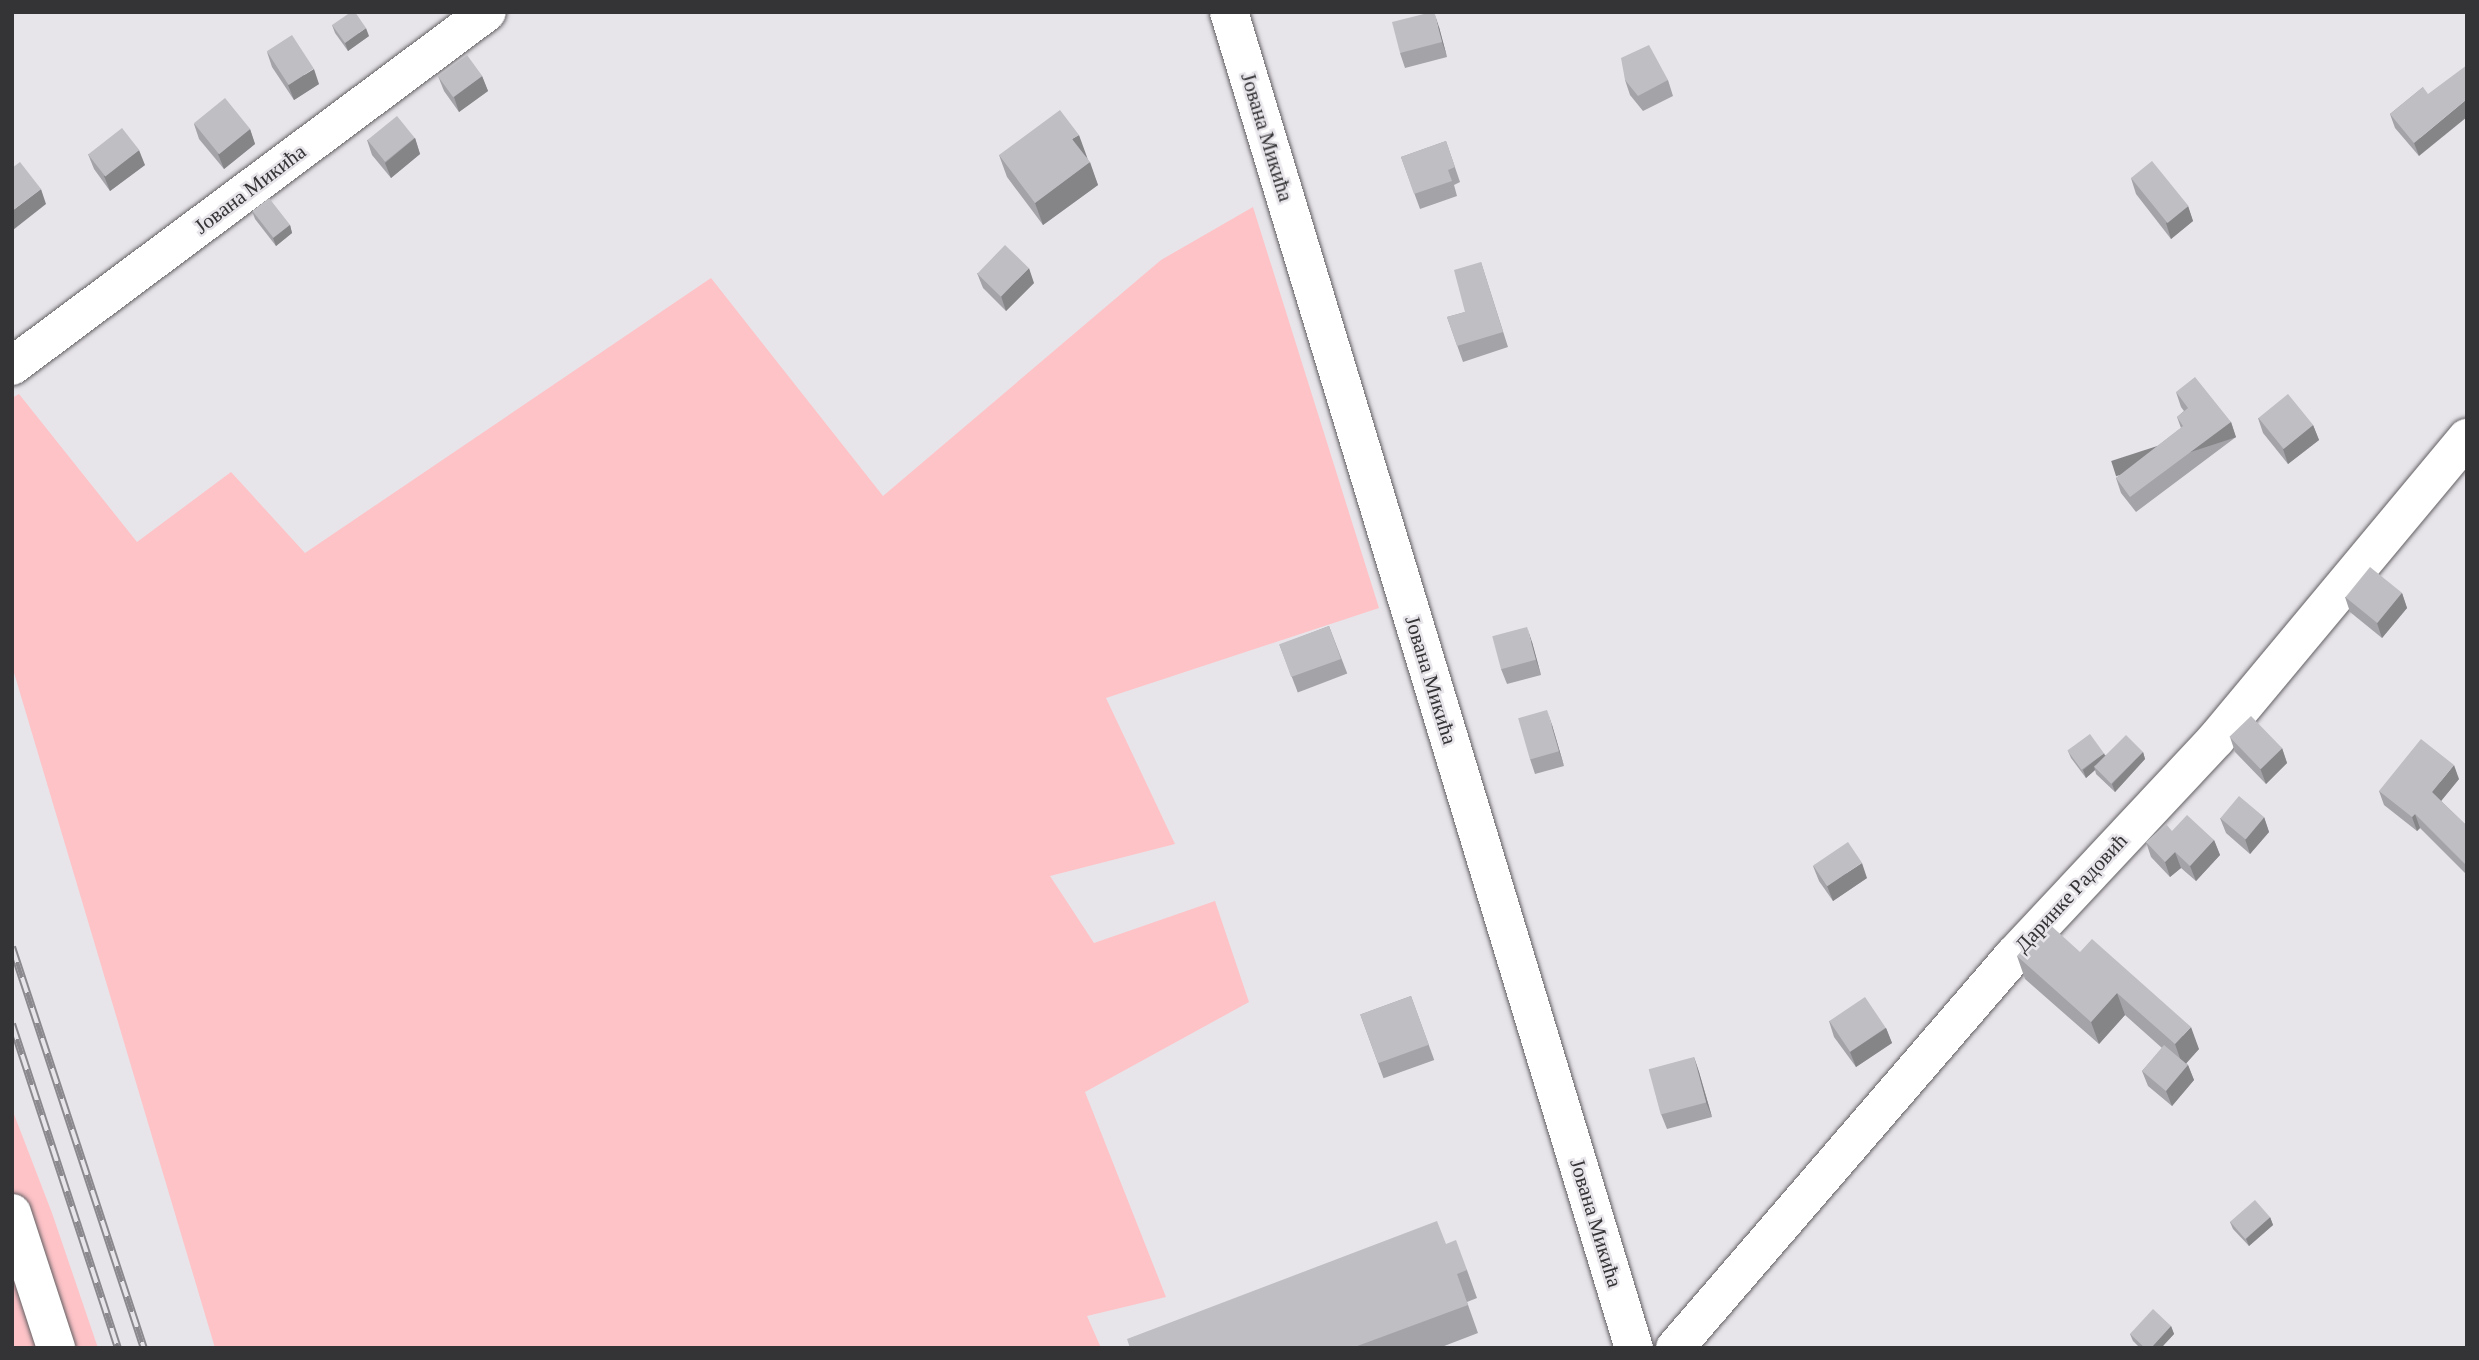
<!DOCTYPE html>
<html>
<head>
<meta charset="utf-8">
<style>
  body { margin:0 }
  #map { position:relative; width:2479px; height:1360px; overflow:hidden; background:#e8e5ea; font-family:"Crimson Pro",serif }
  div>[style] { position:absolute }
  .green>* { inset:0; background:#fdc3c7 }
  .roads { filter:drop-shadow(0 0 2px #625f63) drop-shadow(0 0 2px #625f63) }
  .minor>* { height:38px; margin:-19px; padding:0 19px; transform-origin:19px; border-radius:19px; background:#fff }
  .rail>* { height:8px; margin-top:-4px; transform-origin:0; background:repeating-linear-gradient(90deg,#e8e5ea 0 16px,#8b898d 0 32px); box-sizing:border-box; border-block:2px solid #8b898d }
  .wall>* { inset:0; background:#a3a3a8; transform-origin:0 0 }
  .shaded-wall>* { inset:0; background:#858588; transform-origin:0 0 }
  .building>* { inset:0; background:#bebec3; transform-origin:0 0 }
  span { translate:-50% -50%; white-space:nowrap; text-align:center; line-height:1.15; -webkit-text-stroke:5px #e8e5ea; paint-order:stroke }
  .street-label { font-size:21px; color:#343335 }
  .frame { position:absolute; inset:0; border:14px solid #343335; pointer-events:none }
</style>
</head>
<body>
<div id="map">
  <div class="green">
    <i style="clip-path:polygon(1253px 207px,1379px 608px,1106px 698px,1175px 844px,1050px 876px,1094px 943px,1215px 901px,1249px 1002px,1085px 1092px,1166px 1297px,1087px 1316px,1101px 1348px,215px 1348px,12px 666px,12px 398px,19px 394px,137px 542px,231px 472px,305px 553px,711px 278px,883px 496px,1161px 260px)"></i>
    <i style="clip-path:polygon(12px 1109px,52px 1213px,98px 1348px,12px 1348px)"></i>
  </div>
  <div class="roads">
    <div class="minor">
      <i style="left:1229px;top:12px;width:1396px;rotate:73.14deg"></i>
      <i style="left:12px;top:366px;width:592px;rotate:-36.7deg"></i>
      <i style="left:12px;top:1213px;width:142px;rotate:71.9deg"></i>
      <i style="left:1675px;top:1348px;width:519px;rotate:-49.22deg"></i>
      <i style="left:2014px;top:955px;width:296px;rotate:-46.9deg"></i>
      <i style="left:2216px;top:739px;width:392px;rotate:-50.2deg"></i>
    </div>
  </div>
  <div class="rail">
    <i style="left:12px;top:947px;width:422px;rotate:71.8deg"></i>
    <i style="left:12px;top:1024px;width:341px;rotate:71.9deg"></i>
  </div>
  <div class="wall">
    <i style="clip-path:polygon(332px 25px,369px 36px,348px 51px,335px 33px)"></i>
    <i style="clip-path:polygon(1439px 27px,1447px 57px,1405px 68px,1400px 53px)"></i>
    <i style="clip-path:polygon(267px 52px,319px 84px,294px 100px,272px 67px)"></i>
    <i style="clip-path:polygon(438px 76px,482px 76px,488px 91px,459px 112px,444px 91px)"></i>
    <i style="clip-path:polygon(1625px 80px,1668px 80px,1673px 96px,1643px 111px,1630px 95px)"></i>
    <i style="clip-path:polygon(2423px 87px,2419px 156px,2395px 128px,2390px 114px)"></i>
    <i style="clip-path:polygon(194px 124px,250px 129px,255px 144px,224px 169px,199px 139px)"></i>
    <i style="clip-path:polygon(415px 138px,420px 154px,391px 178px,372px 155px,367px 140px)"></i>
    <i style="clip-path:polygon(1446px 141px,1460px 182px,1454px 185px,1457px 196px,1420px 209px,1401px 157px)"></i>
    <i style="clip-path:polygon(88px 154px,145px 165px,110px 191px,94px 169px)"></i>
    <i style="clip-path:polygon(999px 155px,1087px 157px,1098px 185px,1043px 225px,1007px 177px)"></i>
    <i style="clip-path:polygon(2131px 178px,2188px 206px,2193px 221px,2171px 239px,2136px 194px)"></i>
    <i style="clip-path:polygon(252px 211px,290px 225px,292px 233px,276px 246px,255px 219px)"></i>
    <i style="clip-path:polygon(1481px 262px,1508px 347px,1463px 362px,1447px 317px,1465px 312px)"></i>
    <i style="clip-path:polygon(977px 273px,1034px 283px,1006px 311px,983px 288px)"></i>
    <i style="clip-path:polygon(2176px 392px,2231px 422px,2236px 437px,2136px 512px,2121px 493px,2116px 478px,2181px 428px,2177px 417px,2184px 411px,2181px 407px)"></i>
    <i style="clip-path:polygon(2258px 418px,2313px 425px,2319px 440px,2288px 464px,2263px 433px)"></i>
    <i style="clip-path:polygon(2402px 593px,2407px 608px,2382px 638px,2350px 612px,2345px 597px)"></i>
    <i style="left:1329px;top:626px;width:51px;height:53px;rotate:69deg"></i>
    <i style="clip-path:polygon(1532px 642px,1541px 675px,1507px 684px,1501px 669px)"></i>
    <i style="clip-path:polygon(1552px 725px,1564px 766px,1535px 774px,1530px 759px)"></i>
    <i style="clip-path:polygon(2230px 737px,2282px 748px,2287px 763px,2266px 784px,2235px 752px)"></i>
    <i style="clip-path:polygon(2068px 751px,2105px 755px,2143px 752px,2145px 759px,2115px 792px,2096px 774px,2095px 770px,2086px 778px,2071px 758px)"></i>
    <i style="clip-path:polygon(2459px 779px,2441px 801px,2467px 826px,2467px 875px,2420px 828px,2417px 831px,2384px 805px,2379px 791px)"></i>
    <i style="clip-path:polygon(2264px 817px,2269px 832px,2250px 854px,2226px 833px,2220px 818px)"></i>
    <i style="clip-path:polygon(2172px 831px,2214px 840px,2220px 855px,2196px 881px,2181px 868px,2170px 877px,2151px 857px,2146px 842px)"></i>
    <i style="clip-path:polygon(1813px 866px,1867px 878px,1833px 901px,1819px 881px)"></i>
    <i style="clip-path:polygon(2080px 952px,2199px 1049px,2186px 1063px,2188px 1065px,2194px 1080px,2172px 1106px,2148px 1086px,2142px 1071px,2162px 1048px,2125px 1015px,2099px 1044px,2025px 979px,2017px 956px)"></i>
    <i style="left:1411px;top:996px;width:68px;height:54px;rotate:70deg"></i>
    <i style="clip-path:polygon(1829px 1021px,1886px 1028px,1892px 1043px,1856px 1067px,1834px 1037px)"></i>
    <i style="clip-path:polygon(1694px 1057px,1699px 1072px,1712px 1117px,1667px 1129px,1661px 1114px)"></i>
    <i style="clip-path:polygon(2270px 1217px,2273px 1225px,2249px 1246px,2233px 1229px,2230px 1222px)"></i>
    <i style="clip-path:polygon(1446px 1244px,1467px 1270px,1477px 1298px,1467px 1302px,1478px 1333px,1439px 1348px,1130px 1348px)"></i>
    <i style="clip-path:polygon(2171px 1326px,2174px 1334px,2161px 1348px,2140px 1348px,2133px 1341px,2130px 1334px)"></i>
  </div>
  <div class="shaded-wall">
    <i style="clip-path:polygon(1434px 12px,1439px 27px,1447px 57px,1442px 42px)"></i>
    <i style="clip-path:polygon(366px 28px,369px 36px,348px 51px,345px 43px)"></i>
    <i style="clip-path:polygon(314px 69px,319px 84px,294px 100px,288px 85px)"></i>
    <i style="clip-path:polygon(482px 76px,488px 91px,459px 112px,454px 97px)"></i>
    <i style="clip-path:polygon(2467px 99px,2467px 117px,2419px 156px,2414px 143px)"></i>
    <i style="clip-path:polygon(250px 129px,255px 144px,224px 169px,218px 154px)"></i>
    <i style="clip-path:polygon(1079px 135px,1087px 157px,1081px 161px,1072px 139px)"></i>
    <i style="clip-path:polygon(415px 138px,420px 154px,391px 178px,385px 163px)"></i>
    <i style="clip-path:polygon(139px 150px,145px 165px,110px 191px,104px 176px)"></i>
    <i style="clip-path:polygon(1090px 162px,1098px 185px,1043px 225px,1035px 203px)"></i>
    <i style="clip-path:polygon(41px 189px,46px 204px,13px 230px,12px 211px)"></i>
    <i style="clip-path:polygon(2188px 206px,2193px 221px,2171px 239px,2166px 223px)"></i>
    <i style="clip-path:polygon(290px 225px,292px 233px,276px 246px,273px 238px)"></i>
    <i style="clip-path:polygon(1029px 268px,1034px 283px,1006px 311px,1001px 296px)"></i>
    <i style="left:2231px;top:422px;width:16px;height:126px;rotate:72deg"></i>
    <i style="clip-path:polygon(2313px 425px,2319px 440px,2288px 464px,2283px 449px)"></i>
    <i style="clip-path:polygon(2402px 593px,2407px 608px,2382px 638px,2377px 623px)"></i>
    <i style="clip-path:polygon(1527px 627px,1532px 642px,1541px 675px,1536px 660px)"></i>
    <i style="clip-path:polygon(1547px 710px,1552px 725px,1564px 766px,1559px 751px)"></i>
    <i style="clip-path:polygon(2282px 748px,2287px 763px,2266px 784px,2260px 768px)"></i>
    <i style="clip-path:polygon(2143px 752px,2145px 759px,2115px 792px,2112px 784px)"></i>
    <i style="clip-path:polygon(2104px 753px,2107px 761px,2094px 766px,2095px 770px,2086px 778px,2083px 770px)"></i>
    <i style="clip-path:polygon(2454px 765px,2459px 779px,2437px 806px,2432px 792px)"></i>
    <i style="clip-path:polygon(2415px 814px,2420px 828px,2417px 831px,2412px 817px)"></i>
    <i style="clip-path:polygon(2264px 817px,2269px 832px,2250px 854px,2245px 839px)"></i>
    <i style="clip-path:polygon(2214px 840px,2220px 855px,2196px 881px,2190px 866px)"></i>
    <i style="clip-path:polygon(2175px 852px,2181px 868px,2170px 877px,2165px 862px)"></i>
    <i style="clip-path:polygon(1862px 863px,1867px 878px,1833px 901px,1827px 886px)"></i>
    <i style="clip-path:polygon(2117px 993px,2125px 1015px,2099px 1044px,2091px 1022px)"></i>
    <i style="clip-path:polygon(2191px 1027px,2199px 1049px,2183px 1067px,2175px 1044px)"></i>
    <i style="clip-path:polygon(1886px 1028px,1892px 1043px,1856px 1067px,1850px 1052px)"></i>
    <i style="clip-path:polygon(1694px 1057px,1699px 1072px,1712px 1117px,1706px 1102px)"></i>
    <i style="clip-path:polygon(2188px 1065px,2194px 1080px,2172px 1106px,2166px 1091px)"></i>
    <i style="clip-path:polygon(2270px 1217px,2273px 1225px,2249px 1246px,2246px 1239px)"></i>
    <i style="clip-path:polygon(2171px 1326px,2174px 1334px,2161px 1348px,2151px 1348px)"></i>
  </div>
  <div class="building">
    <i style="clip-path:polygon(351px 12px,355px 12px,366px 28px,345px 43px,332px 25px)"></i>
    <i style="clip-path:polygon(1432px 12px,1434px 12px,1442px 42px,1400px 53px,1392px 22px)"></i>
    <i style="left:292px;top:35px;width:40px;height:30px;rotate:57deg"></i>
    <i style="clip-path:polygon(1649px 45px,1668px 80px,1638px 96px,1625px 80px,1621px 58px)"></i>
    <i style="left:467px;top:55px;width:26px;height:36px;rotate:54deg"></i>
    <i style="clip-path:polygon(2467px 65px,2467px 99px,2414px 143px,2390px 114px,2423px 87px,2428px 94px)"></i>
    <i style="left:225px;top:98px;width:40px;height:40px;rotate:51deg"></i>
    <i style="clip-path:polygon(1060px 110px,1079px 135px,1072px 139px,1090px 162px,1035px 203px,999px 155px)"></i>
    <i style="left:397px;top:116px;width:28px;height:38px;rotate:51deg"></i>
    <i style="left:122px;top:128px;width:28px;height:43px;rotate:52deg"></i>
    <i style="clip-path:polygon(1446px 141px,1455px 167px,1448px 170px,1452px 181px,1414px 194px,1401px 157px)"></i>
    <i style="left:2152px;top:161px;width:58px;height:27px;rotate:51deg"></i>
    <i style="clip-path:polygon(20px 162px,41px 189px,12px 211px,12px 168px)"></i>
    <i style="left:269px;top:198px;width:34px;height:21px;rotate:52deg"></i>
    <i style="left:1005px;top:245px;width:33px;height:40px;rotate:44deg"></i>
    <i style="clip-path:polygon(1481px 262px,1503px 332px,1457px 346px,1447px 317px,1465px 312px,1454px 270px)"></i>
    <i style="clip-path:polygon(2195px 377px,2231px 422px,2130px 497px,2116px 478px,2183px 426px,2177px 417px,2188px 408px,2176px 392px)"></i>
    <i style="left:2288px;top:394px;width:40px;height:38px;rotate:51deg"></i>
    <i style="left:2370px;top:567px;width:41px;height:39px;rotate:39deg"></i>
    <i style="left:1329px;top:626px;width:35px;height:53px;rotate:70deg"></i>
    <i style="left:1527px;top:627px;width:34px;height:36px;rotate:75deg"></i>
    <i style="left:1547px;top:710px;width:43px;height:30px;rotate:74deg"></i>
    <i style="left:2251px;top:716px;width:45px;height:30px;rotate:46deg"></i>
    <i style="left:2090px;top:734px;width:24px;height:28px;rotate:54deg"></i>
    <i style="left:2126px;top:735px;width:24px;height:45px;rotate:45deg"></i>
    <i style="clip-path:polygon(2421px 739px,2454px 765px,2432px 792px,2467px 826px,2467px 866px,2415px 814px,2412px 817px,2379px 791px)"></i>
    <i style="left:2239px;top:796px;width:33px;height:29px;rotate:40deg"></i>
    <i style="clip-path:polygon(2187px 815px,2214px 840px,2190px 866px,2175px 852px,2165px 862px,2146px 842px,2166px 824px,2172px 831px)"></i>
    <i style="left:1848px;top:842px;width:25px;height:42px;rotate:56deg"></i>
    <i style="clip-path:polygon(2047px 922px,2080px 952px,2092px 939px,2191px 1027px,2175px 1044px,2117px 993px,2091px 1022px,2017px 956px)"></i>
    <i style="left:1411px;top:996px;width:52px;height:54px;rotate:70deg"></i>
    <i style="left:1865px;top:997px;width:37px;height:43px;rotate:56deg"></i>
    <i style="left:2164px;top:1045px;width:31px;height:34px;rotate:40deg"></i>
    <i style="left:1694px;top:1057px;width:47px;height:47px;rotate:75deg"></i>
    <i style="left:2255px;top:1200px;width:23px;height:33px;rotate:49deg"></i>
    <i style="clip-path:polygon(1437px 1221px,1446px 1244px,1456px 1240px,1467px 1270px,1457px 1274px,1468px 1305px,1352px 1348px,1130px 1348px,1127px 1339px)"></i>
    <i style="clip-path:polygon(2153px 1309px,2171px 1326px,2151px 1348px,2145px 1348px,2130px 1334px)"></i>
  </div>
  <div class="street-label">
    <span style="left:1267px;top:137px;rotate:73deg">Јована Микића</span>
    <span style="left:250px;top:189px;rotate:-37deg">Јована Микића</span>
    <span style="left:1431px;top:680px;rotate:73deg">Јована Микића</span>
    <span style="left:2071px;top:893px;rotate:-47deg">Даринке Радовић</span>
    <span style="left:1596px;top:1223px;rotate:73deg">Јована Микића</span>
  </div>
  <div class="frame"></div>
</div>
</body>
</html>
